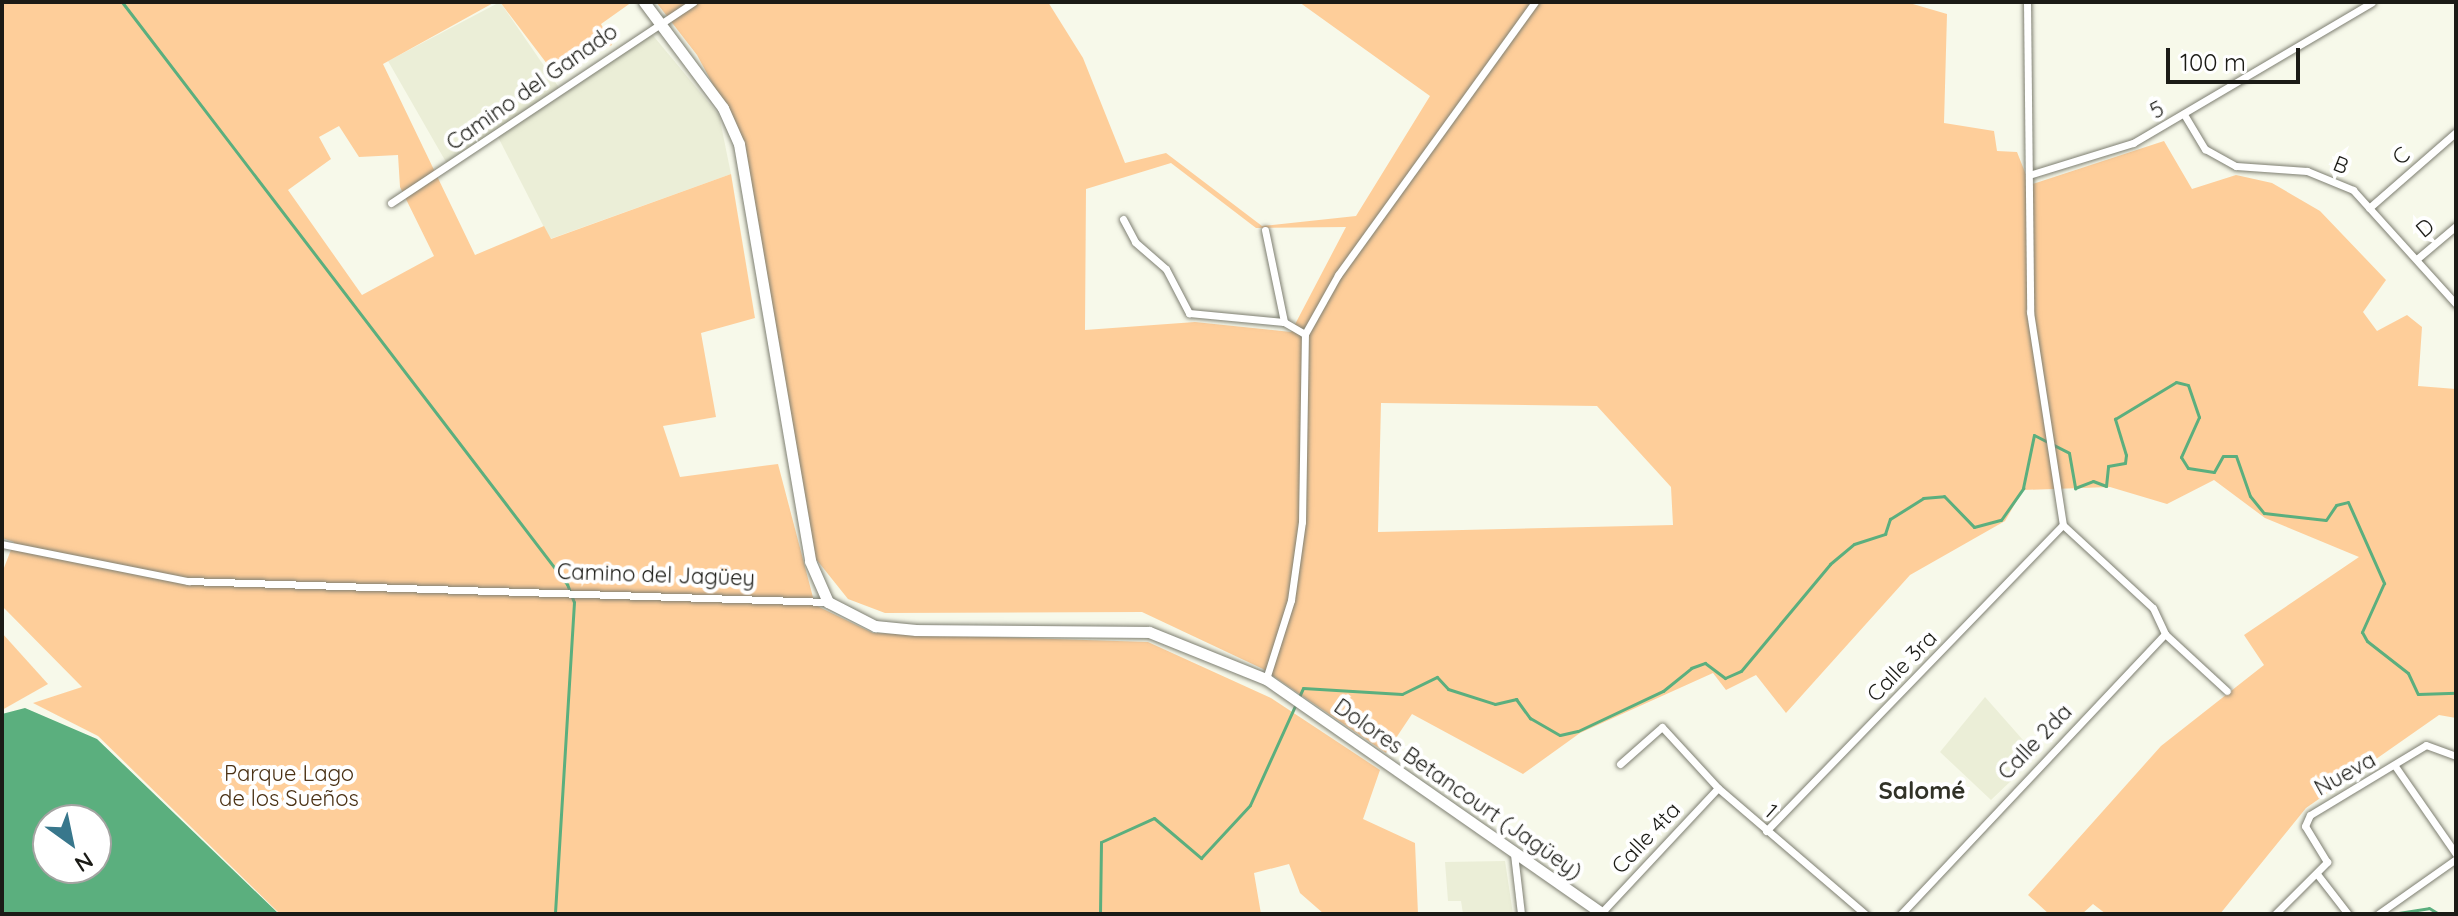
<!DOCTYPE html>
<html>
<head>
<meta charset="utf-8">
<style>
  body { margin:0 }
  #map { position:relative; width:2458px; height:916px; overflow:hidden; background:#f7f9ea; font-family:Quicksand,sans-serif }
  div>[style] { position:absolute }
  .built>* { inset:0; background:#ebeed7 }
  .green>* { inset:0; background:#fece9a }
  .water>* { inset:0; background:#5baf7e }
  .stream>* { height:3px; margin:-1.5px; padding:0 1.5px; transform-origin:1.5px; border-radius:1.5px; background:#5baf7e }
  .roads { filter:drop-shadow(0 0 2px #7e7f72) drop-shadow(0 0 2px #7e7f72) }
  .street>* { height:7px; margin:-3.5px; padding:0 3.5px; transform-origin:3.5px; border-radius:3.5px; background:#fff }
  .secondary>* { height:11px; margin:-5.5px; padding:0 5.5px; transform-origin:5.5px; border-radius:5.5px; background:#fff }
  span { translate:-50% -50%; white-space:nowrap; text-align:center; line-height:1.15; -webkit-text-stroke:8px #fff; paint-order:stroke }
  .street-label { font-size:22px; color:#1b1b16 }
  .park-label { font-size:22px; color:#4a3114 }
  .neighbourhood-label { font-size:24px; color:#313227; font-weight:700 }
  .frame { position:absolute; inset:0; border:4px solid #1b1b16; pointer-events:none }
  .north { position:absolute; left:32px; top:804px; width:80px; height:80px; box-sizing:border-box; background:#fff; border:2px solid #a4a4a2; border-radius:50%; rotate:147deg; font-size:22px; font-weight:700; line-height:32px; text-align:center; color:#1b1b16 }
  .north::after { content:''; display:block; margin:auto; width:28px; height:36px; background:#38778c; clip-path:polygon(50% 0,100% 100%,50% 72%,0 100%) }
  .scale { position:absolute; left:2166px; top:48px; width:134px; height:36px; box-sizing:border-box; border:4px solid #1b1b16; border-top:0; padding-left:10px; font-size:24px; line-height:28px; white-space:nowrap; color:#1b1b16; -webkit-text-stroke:6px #fff; paint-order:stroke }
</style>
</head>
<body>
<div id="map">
  <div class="built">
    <i style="clip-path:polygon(500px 2px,562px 92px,651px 33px,719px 115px,731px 174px,550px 239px,498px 137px,450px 169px,388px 61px)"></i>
    <i style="clip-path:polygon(1985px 697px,2037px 756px,1991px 800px,1940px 752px)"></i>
    <i style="clip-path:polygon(1505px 861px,1513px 914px,1463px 914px,1461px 901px,1448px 901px,1445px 862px)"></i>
  </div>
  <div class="green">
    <i style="clip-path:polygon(evenodd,2px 2px,495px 2px,383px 64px,475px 255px,544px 226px,551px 239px,731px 174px,755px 318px,701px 333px,716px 417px,663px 426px,680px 477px,778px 464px,815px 605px,873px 633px,1148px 642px,1271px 698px,1380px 770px,1363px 819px,1415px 843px,1418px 914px,1324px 914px,1300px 893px,1289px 864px,1254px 873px,1261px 914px,280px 914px,98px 736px,33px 703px,82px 687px,2px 606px,2px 573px,14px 542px,2px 538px,2px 2px,339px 126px,359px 157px,398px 155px,400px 187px,434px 256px,362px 295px,288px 190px,331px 159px,319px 137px,339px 126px)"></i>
    <i style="clip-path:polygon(500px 2px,632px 2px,601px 24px,612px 45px,554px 73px)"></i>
    <i style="clip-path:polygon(evenodd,656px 2px,1048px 2px,1083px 58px,1125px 163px,1166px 153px,1262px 226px,1356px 216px,1430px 96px,1299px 2px,1906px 2px,1947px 14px,1944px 123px,1994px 131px,1997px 151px,2017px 152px,2030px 185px,2164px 141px,2192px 189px,2236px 175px,2272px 183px,2320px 211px,2386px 280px,2363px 312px,2377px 331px,2407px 315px,2422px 327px,2418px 386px,2456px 389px,2456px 718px,2439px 715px,2306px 808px,2220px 914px,2106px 914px,2093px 904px,2082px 914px,2049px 914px,2028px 895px,2161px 746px,2264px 665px,2244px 635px,2359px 557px,2265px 518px,2214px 480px,2167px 504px,2110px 487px,2023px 490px,2005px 521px,1910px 575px,1786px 713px,1756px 675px,1726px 690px,1713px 673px,1580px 733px,1523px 774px,1412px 714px,1386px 753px,1263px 669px,1142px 612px,885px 613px,848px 599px,812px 554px,745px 144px,697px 55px,656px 2px,1171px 163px,1256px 228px,1346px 227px,1291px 332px,1195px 322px,1085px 330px,1086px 189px,1171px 163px,656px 2px,1381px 403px,1597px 406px,1671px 487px,1673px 525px,1378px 532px,1381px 403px)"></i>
    <i style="clip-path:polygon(2px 633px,48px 684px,2px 710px)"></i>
  </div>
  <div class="water">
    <i style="clip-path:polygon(evenodd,25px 708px,97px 739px,279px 914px,2px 914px,2px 714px,25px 708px,48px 820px,96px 820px,96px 868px,48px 868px,48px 820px)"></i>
  </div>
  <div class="stream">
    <i style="left:122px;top:2px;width:733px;rotate:52.6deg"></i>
    <i style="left:567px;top:584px;width:19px;rotate:69deg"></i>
    <i style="left:574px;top:602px;width:313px;rotate:93.5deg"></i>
    <i style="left:1100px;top:914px;width:72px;rotate:-89.2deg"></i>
    <i style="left:1101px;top:842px;width:58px;rotate:-24.4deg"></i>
    <i style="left:1154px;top:818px;width:62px;rotate:40.4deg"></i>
    <i style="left:1201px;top:858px;width:72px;rotate:-47.2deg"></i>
    <i style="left:1250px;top:805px;width:128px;rotate:-65.6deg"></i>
    <i style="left:1303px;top:688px;width:99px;rotate:3.5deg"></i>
    <i style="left:1402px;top:694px;width:39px;rotate:-26deg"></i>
    <i style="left:1437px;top:677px;width:16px;rotate:47deg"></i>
    <i style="left:1448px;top:689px;width:49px;rotate:17.7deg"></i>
    <i style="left:1495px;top:704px;width:22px;rotate:-13deg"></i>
    <i style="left:1516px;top:699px;width:24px;rotate:54deg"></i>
    <i style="left:1530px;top:718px;width:34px;rotate:30deg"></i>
    <i style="left:1560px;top:735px;width:18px;rotate:-13deg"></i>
    <i style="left:1578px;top:731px;width:94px;rotate:-25.2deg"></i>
    <i style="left:1663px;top:691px;width:36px;rotate:-39deg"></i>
    <i style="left:1691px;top:668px;width:15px;rotate:-20deg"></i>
    <i style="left:1705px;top:663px;width:25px;rotate:37deg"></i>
    <i style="left:1725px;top:678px;width:17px;rotate:-24deg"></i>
    <i style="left:1741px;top:671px;width:139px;rotate:-50.2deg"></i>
    <i style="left:1830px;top:564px;width:31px;rotate:-40deg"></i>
    <i style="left:1854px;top:544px;width:33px;rotate:-18deg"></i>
    <i style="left:1885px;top:534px;width:16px;rotate:-72deg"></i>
    <i style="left:1890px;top:519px;width:39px;rotate:-32deg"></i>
    <i style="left:1923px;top:498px;width:21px;rotate:-5deg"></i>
    <i style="left:1944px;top:496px;width:43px;rotate:45.9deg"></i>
    <i style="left:1974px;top:527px;width:28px;rotate:-15deg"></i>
    <i style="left:2001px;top:520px;width:39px;rotate:-55deg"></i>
    <i style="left:2023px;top:488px;width:54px;rotate:-78.3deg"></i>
    <i style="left:2034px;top:435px;width:39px;rotate:27deg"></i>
    <i style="left:2069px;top:453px;width:36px;rotate:80deg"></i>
    <i style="left:2075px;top:488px;width:19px;rotate:-21deg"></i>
    <i style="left:2093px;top:481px;width:14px;rotate:21deg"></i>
    <i style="left:2106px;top:486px;width:20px;rotate:-84deg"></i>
    <i style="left:2108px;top:466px;width:17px;rotate:-10deg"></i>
    <i style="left:2125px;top:463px;width:8px;rotate:-83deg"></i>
    <i style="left:2126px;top:455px;width:38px;rotate:-107deg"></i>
    <i style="left:2115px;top:419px;width:71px;rotate:-31.2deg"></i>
    <i style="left:2176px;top:382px;width:12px;rotate:14deg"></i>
    <i style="left:2188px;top:385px;width:34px;rotate:71deg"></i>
    <i style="left:2199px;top:417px;width:44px;rotate:114.2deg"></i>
    <i style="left:2181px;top:457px;width:13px;rotate:58deg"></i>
    <i style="left:2188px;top:468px;width:26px;rotate:9deg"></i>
    <i style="left:2214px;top:472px;width:18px;rotate:-61deg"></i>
    <i style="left:2223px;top:456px;width:13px"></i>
    <i style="left:2236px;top:456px;width:42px;rotate:70.7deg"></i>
    <i style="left:2250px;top:496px;width:22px;rotate:51deg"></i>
    <i style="left:2264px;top:513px;width:62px;rotate:6.4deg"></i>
    <i style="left:2326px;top:520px;width:18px;rotate:-56deg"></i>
    <i style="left:2336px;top:505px;width:12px;rotate:-14deg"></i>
    <i style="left:2348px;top:502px;width:89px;rotate:66deg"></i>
    <i style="left:2384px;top:583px;width:54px;rotate:114.2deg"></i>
    <i style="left:2362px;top:632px;width:10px;rotate:61deg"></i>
    <i style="left:2367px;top:641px;width:52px;rotate:38deg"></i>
    <i style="left:2408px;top:673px;width:23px;rotate:65deg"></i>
    <i style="left:2418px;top:694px;width:38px;rotate:-2deg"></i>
    <i style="left:2392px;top:914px;width:37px;rotate:-9deg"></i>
    <i style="left:2429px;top:908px;width:12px;rotate:31deg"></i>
  </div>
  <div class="roads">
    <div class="street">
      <i style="left:2027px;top:2px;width:310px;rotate:89.4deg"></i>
      <i style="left:2030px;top:312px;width:216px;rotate:81.2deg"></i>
      <i style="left:2063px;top:525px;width:122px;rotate:42.7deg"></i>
      <i style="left:2153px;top:608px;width:29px;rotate:65deg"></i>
      <i style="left:2165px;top:634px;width:84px;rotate:42.6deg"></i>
      <i style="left:2185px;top:116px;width:39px;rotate:59deg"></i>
      <i style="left:2205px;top:149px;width:35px;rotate:29deg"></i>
      <i style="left:2236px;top:166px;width:71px;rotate:4deg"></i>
      <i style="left:2307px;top:171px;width:50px;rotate:22.4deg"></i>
      <i style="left:2353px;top:190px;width:154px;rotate:47.9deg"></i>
      <i style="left:2029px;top:175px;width:109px;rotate:-17.1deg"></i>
      <i style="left:2133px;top:143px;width:277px;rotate:-30.5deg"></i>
      <i style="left:391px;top:203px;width:363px;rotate:-33.6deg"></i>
      <i style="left:2369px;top:208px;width:116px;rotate:-41.1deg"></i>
      <i style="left:1123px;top:219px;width:26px;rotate:62deg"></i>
      <i style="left:1135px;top:242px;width:41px;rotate:41.1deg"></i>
      <i style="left:1166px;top:269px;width:50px;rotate:62.4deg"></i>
      <i style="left:1189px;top:313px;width:95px;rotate:5.4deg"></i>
      <i style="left:1284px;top:322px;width:24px;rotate:30deg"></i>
      <i style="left:1265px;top:230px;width:94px;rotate:78.3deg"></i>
      <i style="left:2418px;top:258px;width:50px;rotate:-40.1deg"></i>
      <i style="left:2px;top:544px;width:190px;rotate:11.3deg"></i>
      <i style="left:188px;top:581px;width:640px;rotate:1.88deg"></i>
      <i style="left:1266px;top:679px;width:83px;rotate:-72.4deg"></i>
      <i style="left:1291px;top:600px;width:79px;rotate:-82deg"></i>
      <i style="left:1302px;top:522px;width:188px;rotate:-89.1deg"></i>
      <i style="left:1305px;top:334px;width:68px;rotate:-60.8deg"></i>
      <i style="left:1338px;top:275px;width:337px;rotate:-54.2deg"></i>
      <i style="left:1620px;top:764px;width:56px;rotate:-41.4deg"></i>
      <i style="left:1662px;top:727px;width:83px;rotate:47.4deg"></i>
      <i style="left:1718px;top:788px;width:194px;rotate:40.6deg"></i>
      <i style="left:2395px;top:766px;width:107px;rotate:55.3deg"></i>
      <i style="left:1766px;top:831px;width:426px;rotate:-45.9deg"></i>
      <i style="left:1514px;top:854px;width:60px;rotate:83.3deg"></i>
      <i style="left:2317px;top:874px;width:51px;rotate:52.2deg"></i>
      <i style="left:1601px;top:913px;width:171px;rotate:-46.9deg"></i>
      <i style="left:1901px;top:914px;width:385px;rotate:-46.7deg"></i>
      <i style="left:2275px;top:914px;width:74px;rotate:-45deg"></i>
      <i style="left:2327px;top:862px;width:42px;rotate:-121.4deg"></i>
      <i style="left:2305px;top:826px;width:12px;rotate:-66deg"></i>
      <i style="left:2310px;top:815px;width:135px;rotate:-31.1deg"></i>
      <i style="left:2426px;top:745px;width:32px;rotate:20deg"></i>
      <i style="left:2378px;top:914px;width:95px;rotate:-35.2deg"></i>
    </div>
    <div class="secondary">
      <i style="left:644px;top:2px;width:132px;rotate:53.3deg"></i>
      <i style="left:723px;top:108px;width:39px;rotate:66deg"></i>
      <i style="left:739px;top:144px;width:423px;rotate:80.3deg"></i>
      <i style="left:810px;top:561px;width:45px;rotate:66.3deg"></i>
      <i style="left:828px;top:602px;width:53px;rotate:27.1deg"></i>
      <i style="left:875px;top:626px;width:41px;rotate:5.6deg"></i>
      <i style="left:916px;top:630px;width:233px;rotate:0.5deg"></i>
      <i style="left:1149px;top:632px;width:126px;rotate:21.9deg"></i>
      <i style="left:1266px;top:679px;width:411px;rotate:34.9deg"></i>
    </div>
  </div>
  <div class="street-label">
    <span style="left:532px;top:87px;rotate:-35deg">Camino del Ganado</span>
    <span style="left:2157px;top:110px;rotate:-28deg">5</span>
    <span style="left:2401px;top:156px;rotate:-41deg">C</span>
    <span style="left:2341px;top:165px;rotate:22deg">B</span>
    <span style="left:2425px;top:228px;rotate:-40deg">D</span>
    <span style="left:656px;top:575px;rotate:2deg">Camino del Jagüey</span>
    <span style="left:1902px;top:666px;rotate:-46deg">Calle 3ra</span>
    <span style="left:2035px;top:742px;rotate:-46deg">Calle 2da</span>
    <span style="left:2345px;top:774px;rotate:-29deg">Nueva</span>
    <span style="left:1458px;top:789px;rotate:35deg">Dolores Betancourt (Jagüey)</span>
    <span style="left:1771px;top:811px;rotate:42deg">1</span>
    <span style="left:1646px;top:838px;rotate:-47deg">Calle 4ta</span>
  </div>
  <div class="park-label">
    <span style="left:289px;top:786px">Parque Lago<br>de los Sueños</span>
  </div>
  <div class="neighbourhood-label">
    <span style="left:1922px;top:791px">Salomé</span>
  </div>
  <div class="frame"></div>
  <div class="north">N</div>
  <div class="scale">100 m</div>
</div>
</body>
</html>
